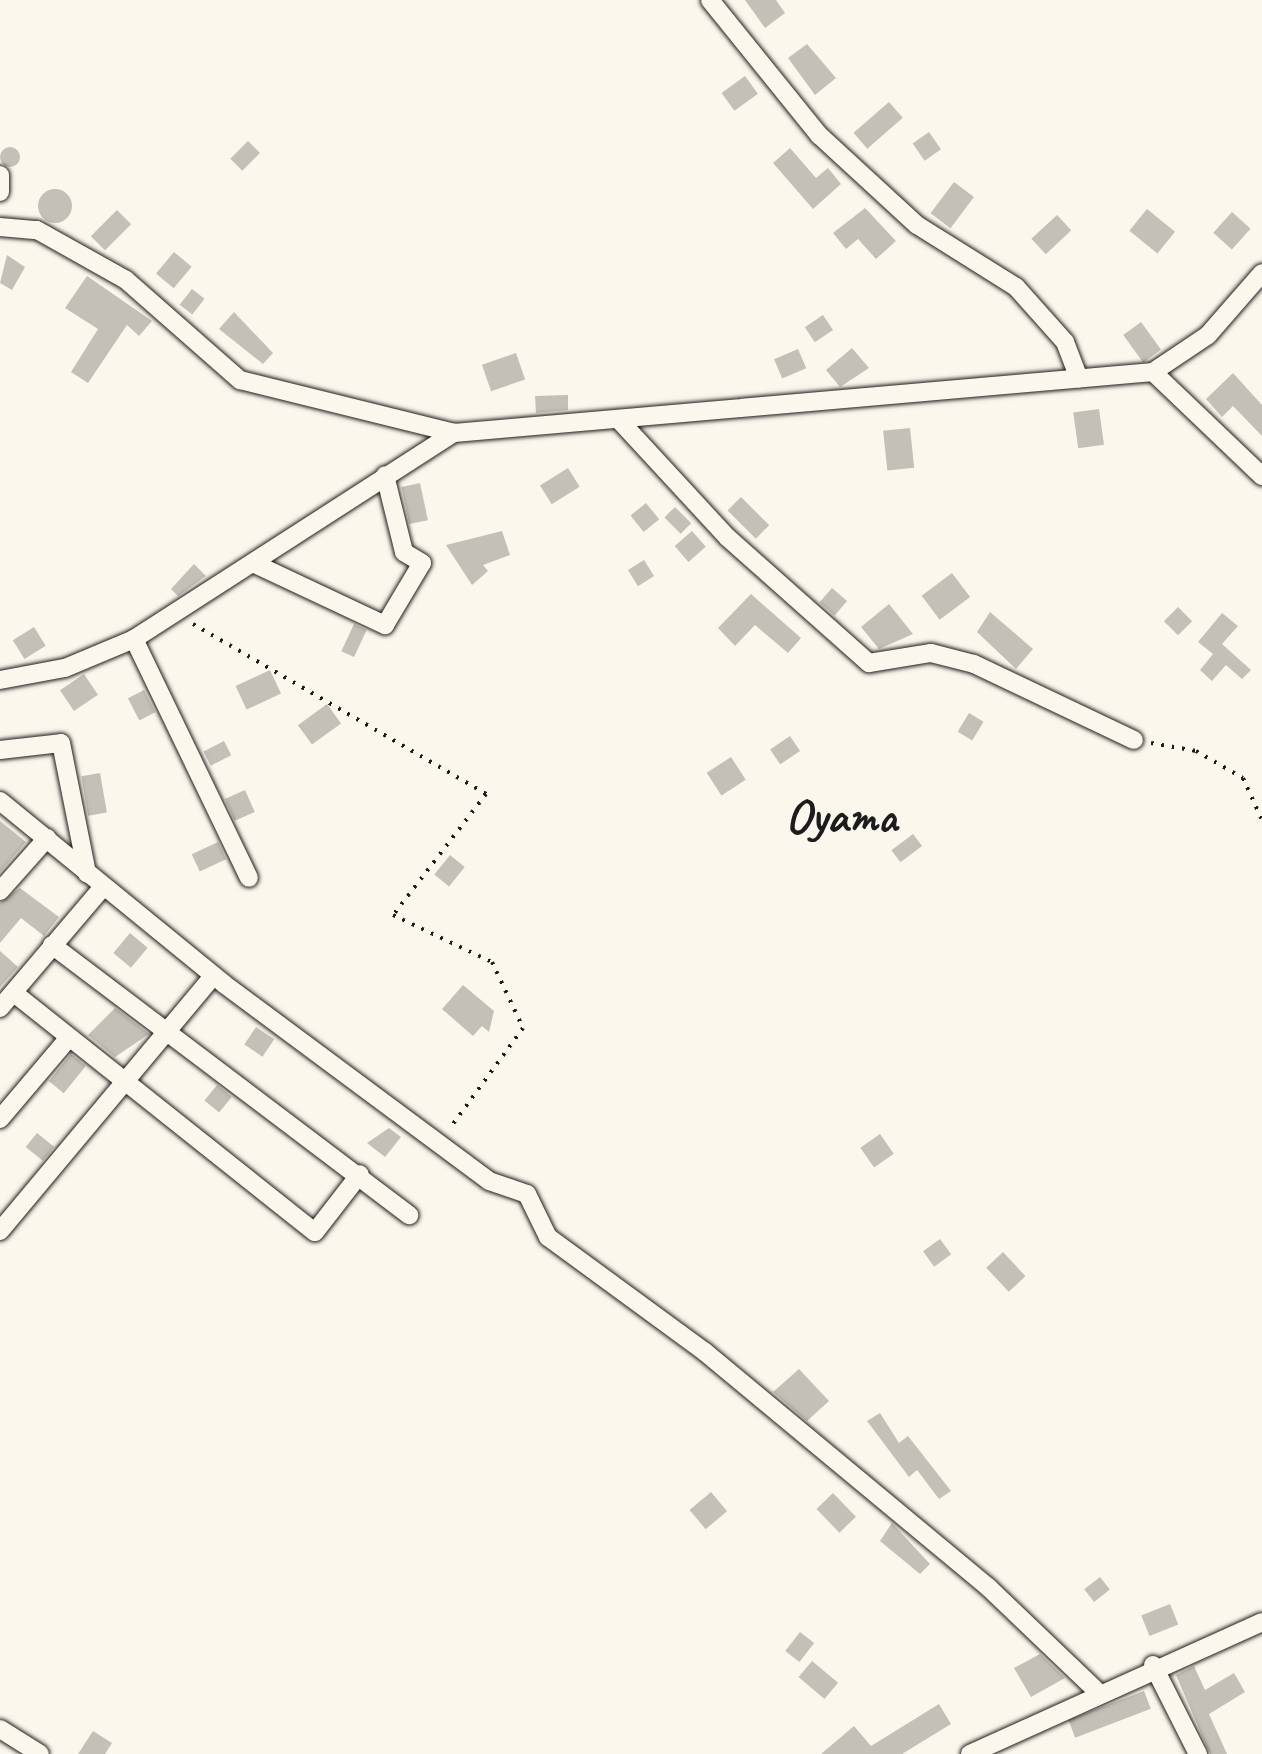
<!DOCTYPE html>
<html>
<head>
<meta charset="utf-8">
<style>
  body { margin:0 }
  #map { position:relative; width:1262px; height:1754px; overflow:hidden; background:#fbf7ec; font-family:Caveat,sans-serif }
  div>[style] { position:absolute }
  .building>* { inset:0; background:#c3c0b8; transform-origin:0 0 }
  .round { border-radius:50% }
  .path>* { height:4px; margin-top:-2px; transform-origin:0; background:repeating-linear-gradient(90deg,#1c1c1c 0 2.5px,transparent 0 10.5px) }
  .roads { filter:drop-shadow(0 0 2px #1c1c1c) drop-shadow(0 0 2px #1c1c1c) }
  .street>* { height:18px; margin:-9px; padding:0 9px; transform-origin:9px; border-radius:9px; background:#fbf7ec }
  span { translate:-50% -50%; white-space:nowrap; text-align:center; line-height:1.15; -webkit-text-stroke:8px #fbf7ec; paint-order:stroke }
  .quarter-label { font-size:48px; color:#1c1c1c; font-weight:700 }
</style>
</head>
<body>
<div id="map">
  <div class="building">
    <i style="clip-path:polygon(745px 0,776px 0,785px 13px,765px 28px)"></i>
    <i style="clip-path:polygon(807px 44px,836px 78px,815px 95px,788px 58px)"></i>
    <i style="left:745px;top:76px;width:22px;height:29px;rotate:54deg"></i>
    <i style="left:889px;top:102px;width:21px;height:47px;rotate:49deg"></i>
    <i style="left:929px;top:132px;width:21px;height:20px;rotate:55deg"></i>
    <i style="left:248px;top:141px;width:17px;height:25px;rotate:45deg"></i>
    <i class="round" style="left:0;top:147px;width:20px;height:20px"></i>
    <i style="clip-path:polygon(790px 148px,816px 178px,828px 168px,841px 184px,813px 209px,773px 163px)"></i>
    <i style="left:954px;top:182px;width:25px;height:39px;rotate:37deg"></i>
    <i class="round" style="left:38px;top:189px;width:34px;height:34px"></i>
    <i style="clip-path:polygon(865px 208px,896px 241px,876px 259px,858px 239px,846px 249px,833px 233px)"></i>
    <i style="left:1147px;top:209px;width:36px;height:28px;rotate:39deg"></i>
    <i style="left:117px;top:210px;width:20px;height:37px;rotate:45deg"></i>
    <i style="left:1232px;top:212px;width:25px;height:28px;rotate:42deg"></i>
    <i style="left:1057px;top:215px;width:21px;height:35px;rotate:47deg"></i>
    <i style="left:174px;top:252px;width:23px;height:28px;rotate:40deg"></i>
    <i style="clip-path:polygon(7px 255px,25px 267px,12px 290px,0 283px)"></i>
    <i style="clip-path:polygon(87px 276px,152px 321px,139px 336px,127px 325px,88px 383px,71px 372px,98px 329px,65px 308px)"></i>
    <i style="left:192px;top:289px;width:16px;height:20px;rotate:38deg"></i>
    <i style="clip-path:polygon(234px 312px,273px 353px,263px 364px,219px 329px)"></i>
    <i style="left:823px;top:315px;width:18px;height:22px;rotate:56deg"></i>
    <i style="left:1141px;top:322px;width:34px;height:22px;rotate:54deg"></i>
    <i style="clip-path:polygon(852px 348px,869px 368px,840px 387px,826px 370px)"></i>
    <i style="left:798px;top:349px;width:21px;height:26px;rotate:67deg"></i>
    <i style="left:516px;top:353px;width:28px;height:36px;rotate:71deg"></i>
    <i style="clip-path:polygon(1233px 373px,1262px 405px,1262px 436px,1233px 406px,1222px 417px,1206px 399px)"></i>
    <i style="clip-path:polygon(568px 395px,568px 410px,536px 413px,535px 396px)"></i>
    <i style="left:1099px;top:409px;width:36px;height:26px;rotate:82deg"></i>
    <i style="left:910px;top:428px;width:40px;height:27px;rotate:84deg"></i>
    <i style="left:568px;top:468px;width:22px;height:33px;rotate:58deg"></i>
    <i style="left:420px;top:483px;width:38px;height:19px;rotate:78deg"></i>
    <i style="left:741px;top:497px;width:40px;height:19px;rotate:45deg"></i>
    <i style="left:646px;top:503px;width:21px;height:20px;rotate:51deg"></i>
    <i style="left:675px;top:507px;width:23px;height:15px;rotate:45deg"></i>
    <i style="clip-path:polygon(502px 531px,510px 555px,483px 565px,488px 571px,472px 585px,446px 545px)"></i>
    <i style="left:692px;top:531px;width:21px;height:23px;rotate:49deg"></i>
    <i style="left:644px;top:560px;width:19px;height:19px;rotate:58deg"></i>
    <i style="clip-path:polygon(194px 564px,206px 576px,178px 596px,171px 589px)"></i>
    <i style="left:952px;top:573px;width:30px;height:38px;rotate:53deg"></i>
    <i style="left:832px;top:588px;width:20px;height:19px;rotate:41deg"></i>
    <i style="clip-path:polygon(751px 594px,801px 638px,788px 653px,755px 625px,735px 646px,718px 628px)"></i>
    <i style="clip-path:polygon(889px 604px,913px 634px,879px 649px,861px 627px)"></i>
    <i style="left:1178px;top:607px;width:20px;height:20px;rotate:45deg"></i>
    <i style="clip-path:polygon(990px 612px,1033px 649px,1016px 669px,977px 632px)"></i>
    <i style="clip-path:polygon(1222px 613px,1238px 626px,1222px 644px,1251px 670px,1242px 679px,1226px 665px,1212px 681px,1200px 670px,1213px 654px,1198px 642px)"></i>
    <i style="left:354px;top:624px;width:14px;height:30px;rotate:25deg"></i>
    <i style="left:34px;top:627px;width:22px;height:25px;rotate:58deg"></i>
    <i style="left:270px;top:670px;width:26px;height:38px;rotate:65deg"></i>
    <i style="left:84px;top:674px;width:25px;height:29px;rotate:56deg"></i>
    <i style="left:144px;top:690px;width:25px;height:18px;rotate:63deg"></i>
    <i style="left:327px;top:704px;width:24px;height:36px;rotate:54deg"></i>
    <i style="left:969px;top:713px;width:17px;height:22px;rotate:31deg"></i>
    <i style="left:790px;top:736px;width:18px;height:24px;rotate:56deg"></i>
    <i style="left:224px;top:741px;width:16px;height:23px;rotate:63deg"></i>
    <i style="left:731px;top:757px;width:27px;height:29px;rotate:57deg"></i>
    <i style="left:100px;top:773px;width:40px;height:19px;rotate:80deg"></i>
    <i style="left:245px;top:790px;width:24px;height:22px;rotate:66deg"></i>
    <i style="clip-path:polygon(0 821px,26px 842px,0 872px)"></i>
    <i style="left:913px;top:834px;width:15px;height:27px;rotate:53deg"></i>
    <i style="left:218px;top:842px;width:19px;height:29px;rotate:65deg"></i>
    <i style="left:450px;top:855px;width:19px;height:25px;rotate:39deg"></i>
    <i style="clip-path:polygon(20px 888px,59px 917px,44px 936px,21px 918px,0 943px,0 903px)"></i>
    <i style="left:130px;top:933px;width:23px;height:26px;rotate:40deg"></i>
    <i style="clip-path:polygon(0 951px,18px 967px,0 987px)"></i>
    <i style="clip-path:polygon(463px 985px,494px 1011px,489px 1032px,482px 1026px,473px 1036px,442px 1009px)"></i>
    <i style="clip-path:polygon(115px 1008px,149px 1034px,115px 1057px,88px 1035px)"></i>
    <i style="left:256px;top:1027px;width:22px;height:21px;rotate:34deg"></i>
    <i style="left:71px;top:1054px;width:19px;height:35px;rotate:39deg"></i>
    <i style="left:217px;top:1085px;width:19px;height:20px;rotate:39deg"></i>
    <i style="clip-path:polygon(389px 1128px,401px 1137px,385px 1157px,367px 1143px)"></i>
    <i style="left:37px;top:1133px;width:22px;height:18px;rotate:39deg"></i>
    <i style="left:880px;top:1134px;width:24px;height:24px;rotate:55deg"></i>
    <i style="left:940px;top:1239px;width:19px;height:21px;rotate:54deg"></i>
    <i style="left:1003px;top:1252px;width:33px;height:23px;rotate:47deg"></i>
    <i style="clip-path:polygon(799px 1369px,829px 1401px,807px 1421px,773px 1392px)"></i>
    <i style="clip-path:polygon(880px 1413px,899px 1443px,908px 1436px,951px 1491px,939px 1499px,917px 1470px,909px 1477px,867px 1421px)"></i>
    <i style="left:711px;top:1492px;width:25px;height:28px;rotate:50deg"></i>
    <i style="left:833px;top:1493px;width:33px;height:23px;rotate:46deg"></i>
    <i style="clip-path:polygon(892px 1523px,930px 1564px,920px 1574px,880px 1541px)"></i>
    <i style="left:1100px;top:1577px;width:16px;height:20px;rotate:52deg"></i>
    <i style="left:1170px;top:1604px;width:22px;height:31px;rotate:68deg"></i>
    <i style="left:800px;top:1632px;width:18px;height:24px;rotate:38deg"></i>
    <i style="clip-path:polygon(1040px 1654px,1065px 1678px,1031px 1697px,1014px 1668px)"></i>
    <i style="left:812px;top:1661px;width:34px;height:21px;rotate:40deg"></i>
    <i style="clip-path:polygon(1194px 1666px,1205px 1690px,1234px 1673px,1245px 1692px,1209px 1714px,1227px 1754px,1210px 1754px,1176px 1675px)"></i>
    <i style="left:1144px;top:1691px;width:19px;height:81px;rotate:69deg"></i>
    <i style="clip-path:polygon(939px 1704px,951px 1724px,902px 1754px,821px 1754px,854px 1726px,871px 1746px)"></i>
    <i style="clip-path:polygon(93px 1731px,112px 1743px,105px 1754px,78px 1754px)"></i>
  </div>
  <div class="path">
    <i style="left:193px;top:624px;width:339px;rotate:30.1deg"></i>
    <i style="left:486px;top:794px;width:153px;rotate:127.5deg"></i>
    <i style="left:393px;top:915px;width:110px;rotate:25.4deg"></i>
    <i style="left:492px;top:962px;width:73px;rotate:64.8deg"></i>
    <i style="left:523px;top:1028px;width:124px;rotate:126.1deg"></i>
    <i style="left:1151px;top:743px;width:46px;rotate:10.1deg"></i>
    <i style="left:1196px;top:751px;width:54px;rotate:29.9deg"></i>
    <i style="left:1243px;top:778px;width:46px;rotate:65.7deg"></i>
  </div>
  <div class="roads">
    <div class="street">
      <i style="left:710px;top:0;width:174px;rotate:51.1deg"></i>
      <i style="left:819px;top:135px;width:133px;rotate:42.6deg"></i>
      <i style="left:917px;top:225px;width:117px;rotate:32.1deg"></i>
      <i style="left:1016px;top:287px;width:74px;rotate:48.3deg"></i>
      <i style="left:1065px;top:342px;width:39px;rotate:69deg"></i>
      <i style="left:0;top:175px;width:17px;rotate:90deg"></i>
      <i style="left:0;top:227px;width:37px;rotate:5deg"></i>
      <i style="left:37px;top:230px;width:102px;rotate:29.3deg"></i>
      <i style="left:126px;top:280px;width:152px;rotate:41.3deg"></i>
      <i style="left:240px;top:380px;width:220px;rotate:13.9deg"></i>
      <i style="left:454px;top:433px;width:702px;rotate:-4.99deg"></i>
      <i style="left:1153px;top:372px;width:66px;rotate:-33.9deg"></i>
      <i style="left:1208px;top:335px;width:82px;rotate:-48.9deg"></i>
      <i style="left:1153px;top:372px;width:151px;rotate:43.7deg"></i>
      <i style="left:620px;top:421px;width:158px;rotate:47.3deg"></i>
      <i style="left:727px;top:537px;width:190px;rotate:41.6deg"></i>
      <i style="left:869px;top:663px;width:63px;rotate:-9.2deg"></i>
      <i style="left:931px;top:653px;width:44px;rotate:14.3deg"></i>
      <i style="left:974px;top:664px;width:177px;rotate:25.4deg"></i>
      <i style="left:253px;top:563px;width:146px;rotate:25.2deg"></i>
      <i style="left:385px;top:625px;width:72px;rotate:-59.2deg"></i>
      <i style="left:422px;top:563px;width:21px;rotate:-149deg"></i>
      <i style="left:404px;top:552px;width:79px;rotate:-103.9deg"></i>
      <i style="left:134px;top:639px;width:265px;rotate:64.3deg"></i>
      <i style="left:0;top:680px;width:66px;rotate:-10.5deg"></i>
      <i style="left:65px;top:668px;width:75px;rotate:-22.8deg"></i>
      <i style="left:134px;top:639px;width:381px;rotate:-32.8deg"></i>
      <i style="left:0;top:750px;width:61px;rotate:-6.5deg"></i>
      <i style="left:61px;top:743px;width:133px;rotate:78.7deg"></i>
      <i style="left:0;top:801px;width:289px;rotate:39.2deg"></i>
      <i style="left:224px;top:984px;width:330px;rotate:36.6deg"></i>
      <i style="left:489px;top:1181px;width:40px;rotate:18.9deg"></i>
      <i style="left:527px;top:1194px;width:48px;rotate:64deg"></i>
      <i style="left:548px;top:1237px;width:195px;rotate:36.2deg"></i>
      <i style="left:705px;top:1352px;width:368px;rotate:39.7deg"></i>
      <i style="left:988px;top:1587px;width:152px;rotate:43.7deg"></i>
      <i style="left:0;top:891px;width:71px;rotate:-48.4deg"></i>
      <i style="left:52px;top:945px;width:448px;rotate:37.1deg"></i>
      <i style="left:14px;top:993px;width:384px;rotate:38.5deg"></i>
      <i style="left:315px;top:1232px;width:73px;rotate:-52.2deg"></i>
      <i style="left:0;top:1008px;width:159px;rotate:-49.6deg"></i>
      <i style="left:0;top:1119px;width:104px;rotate:-49.7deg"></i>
      <i style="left:0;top:1231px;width:332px;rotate:-50.1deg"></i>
      <i style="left:1153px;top:1665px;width:100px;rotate:63.2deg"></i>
      <i style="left:0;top:1729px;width:47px;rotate:32deg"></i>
      <i style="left:970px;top:1754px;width:320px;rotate:-24.3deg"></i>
    </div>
  </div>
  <div class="quarter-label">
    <span style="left:841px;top:817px">Oyama</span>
  </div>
</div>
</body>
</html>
